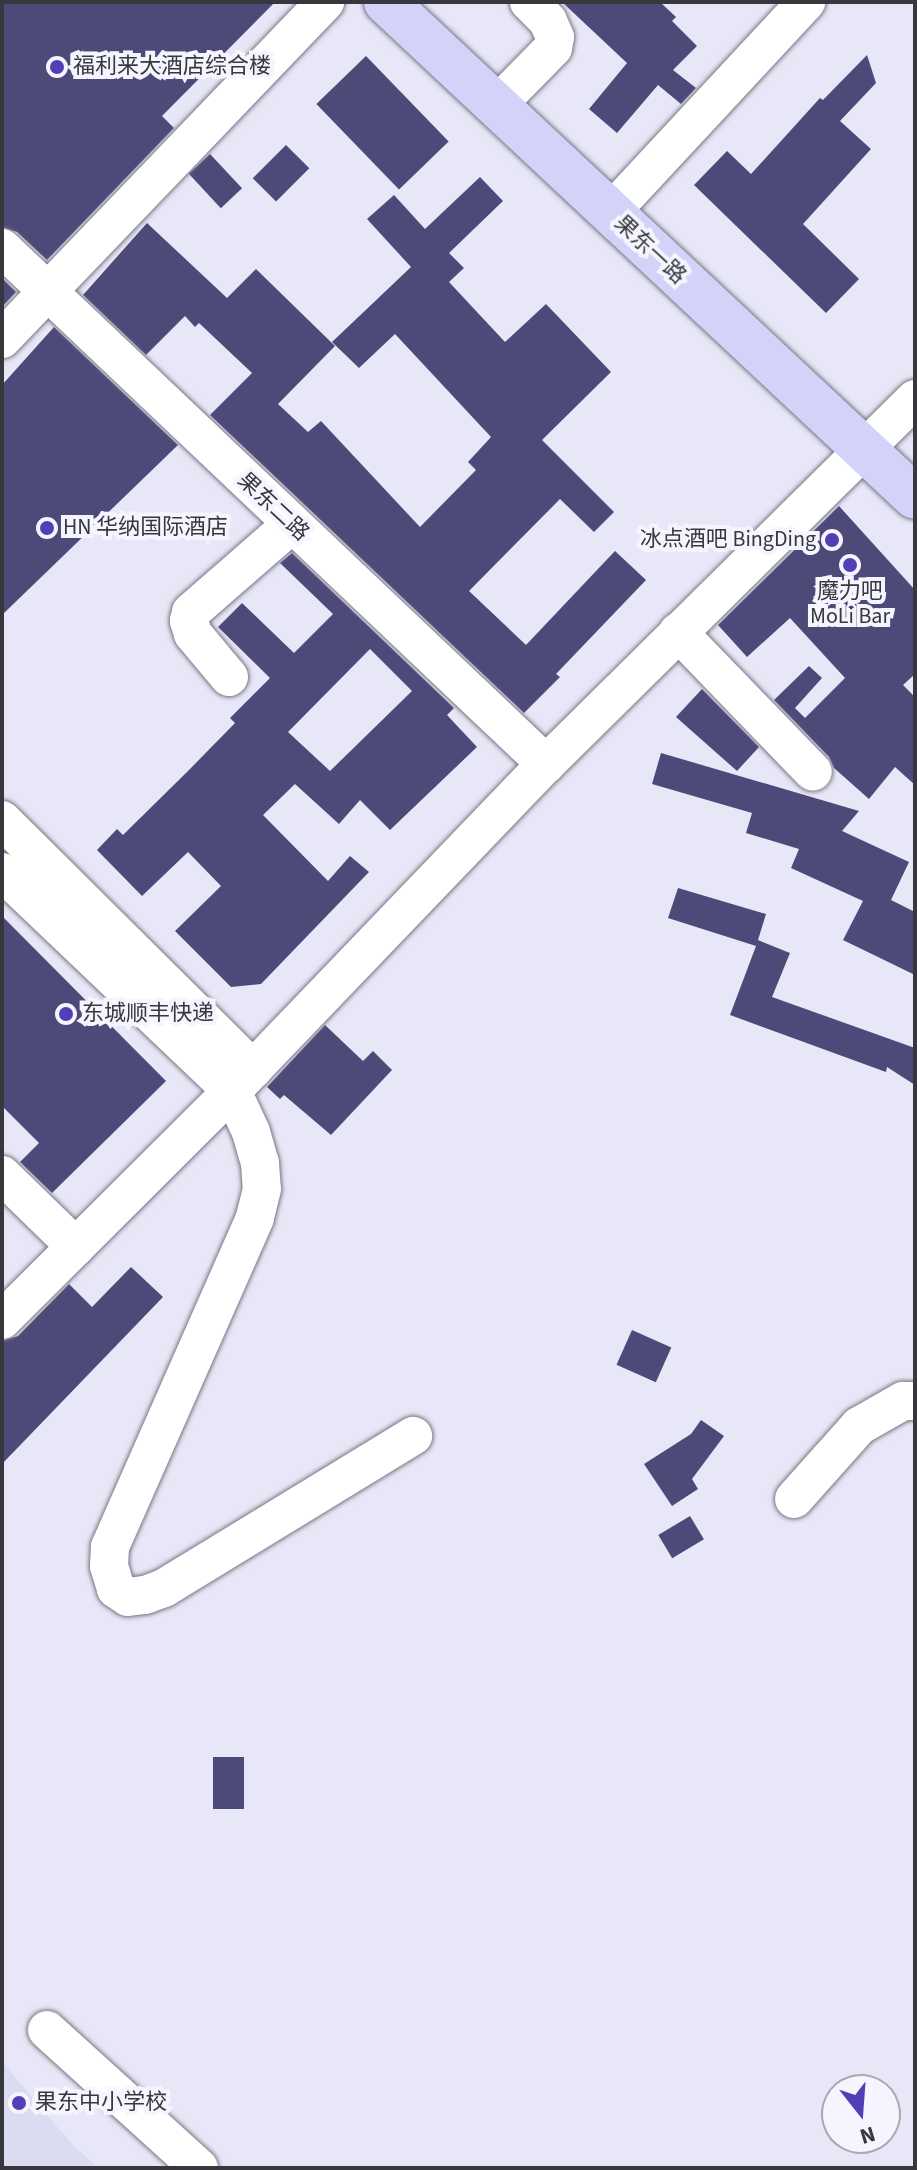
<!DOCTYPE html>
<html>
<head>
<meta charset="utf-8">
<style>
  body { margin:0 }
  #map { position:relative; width:917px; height:2170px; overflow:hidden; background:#e7e7f7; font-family:"Source Sans 3","Noto Sans SC",sans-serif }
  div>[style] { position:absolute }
  .built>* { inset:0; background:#dbdbf1 }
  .building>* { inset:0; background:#4d4a7a; transform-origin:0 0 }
  .roads { filter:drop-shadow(0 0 2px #777785) drop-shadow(0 0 2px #777785) }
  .minor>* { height:38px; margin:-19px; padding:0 19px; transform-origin:19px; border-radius:19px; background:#fff }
  .major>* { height:44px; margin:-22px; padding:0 22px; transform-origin:22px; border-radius:22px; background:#d3d3f9 }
  .dots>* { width:22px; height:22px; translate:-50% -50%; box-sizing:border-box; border:4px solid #f5f5ff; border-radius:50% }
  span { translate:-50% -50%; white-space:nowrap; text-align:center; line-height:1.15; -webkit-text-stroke:8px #f5f5ff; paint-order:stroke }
  .poi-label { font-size:22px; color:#37373d }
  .left { translate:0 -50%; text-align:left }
  .right { translate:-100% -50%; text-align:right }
  .street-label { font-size:22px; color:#37373d }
  .frame { position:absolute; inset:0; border:4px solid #37373d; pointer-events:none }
  .north { position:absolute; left:821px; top:2074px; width:80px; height:80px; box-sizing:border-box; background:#f5f5ff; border:2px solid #a9a9b1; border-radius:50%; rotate:163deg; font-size:22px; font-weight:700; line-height:32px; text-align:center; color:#37373d }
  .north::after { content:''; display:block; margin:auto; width:28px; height:36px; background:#533eb6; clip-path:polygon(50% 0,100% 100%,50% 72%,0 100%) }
</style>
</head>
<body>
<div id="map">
  <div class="built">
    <i style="clip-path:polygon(2px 2062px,72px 2144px,98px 2168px,2px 2168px)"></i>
  </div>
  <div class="building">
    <i style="clip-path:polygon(2px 2px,275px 2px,162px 116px,174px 128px,47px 260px,17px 232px,2px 227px)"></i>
    <i style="clip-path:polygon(562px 2px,660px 2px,676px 17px,672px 21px,697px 46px,673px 70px,696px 88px,681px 104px,658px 85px,617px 133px,589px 109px,627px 63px)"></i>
    <i style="clip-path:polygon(867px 55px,876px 83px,840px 121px,871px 149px,803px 224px,859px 279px,826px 313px,694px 185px,727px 151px,751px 174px,820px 98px,823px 100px)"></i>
    <i style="left:366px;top:56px;width:119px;height:69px;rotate:46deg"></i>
    <i style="left:286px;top:145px;width:33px;height:47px;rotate:45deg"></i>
    <i style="left:210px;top:154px;width:47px;height:29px;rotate:47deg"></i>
    <i style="clip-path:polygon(480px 177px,503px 201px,449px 253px,464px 268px,449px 282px,505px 342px,546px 304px,611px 372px,542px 440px,614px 512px,594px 532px,560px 499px,469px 591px,526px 645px,615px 551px,646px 580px,556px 674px,560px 677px,524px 713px,210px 415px,252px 373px,199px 323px,195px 327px,185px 316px,146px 355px,83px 295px,147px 223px,227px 298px,256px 269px,335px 346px,278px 404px,308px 432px,321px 421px,420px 527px,476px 470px,468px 462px,491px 437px,395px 334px,359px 368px,332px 342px,411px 267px,367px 219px,394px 195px,425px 229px)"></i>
    <i style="clip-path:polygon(2px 278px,16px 292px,2px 307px)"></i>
    <i style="clip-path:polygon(54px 327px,178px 445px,2px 615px,2px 385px)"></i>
    <i style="clip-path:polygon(839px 506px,915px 590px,915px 674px,903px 685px,915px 697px,915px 785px,895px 767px,869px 799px,834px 768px,829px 757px,774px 700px,809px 666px,822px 678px,795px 708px,805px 718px,845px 678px,790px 618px,747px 657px,718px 625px)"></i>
    <i style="clip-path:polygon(evenodd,292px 553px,454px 708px,447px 715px,477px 747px,390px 830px,360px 800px,339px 824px,295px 784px,263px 815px,328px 881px,350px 856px,369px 872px,261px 984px,231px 987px,175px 931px,221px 886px,188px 852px,142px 896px,97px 850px,117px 829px,123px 835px,188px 771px,235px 723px,230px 718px,270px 678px,218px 627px,242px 603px,294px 653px,333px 614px,280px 563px,292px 553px,370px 649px,412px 691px,330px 771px,288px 732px,370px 649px)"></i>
    <i style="clip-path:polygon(702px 689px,759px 747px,737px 771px,676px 717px)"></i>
    <i style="clip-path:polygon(661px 753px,859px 811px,842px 831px,909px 862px,891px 900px,915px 912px,915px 975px,843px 940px,863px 901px,791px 868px,799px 849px,746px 833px,752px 813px,652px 784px)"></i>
    <i style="clip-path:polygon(678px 888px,766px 914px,758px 940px,790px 953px,772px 997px,915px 1048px,915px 1085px,887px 1067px,886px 1072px,730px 1015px,756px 946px,668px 918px)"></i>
    <i style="clip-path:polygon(2px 916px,166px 1081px,52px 1193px,20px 1162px,39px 1143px,2px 1106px)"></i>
    <i style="clip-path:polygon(325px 1025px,363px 1061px,373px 1051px,392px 1070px,331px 1135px,284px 1095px,280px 1099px,267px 1087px)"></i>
    <i style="clip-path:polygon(131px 1267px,163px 1297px,2px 1464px,2px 1341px,18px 1336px,69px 1284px,92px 1307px)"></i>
    <i style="left:632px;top:1330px;width:43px;height:38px;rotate:24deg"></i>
    <i style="clip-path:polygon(701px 1420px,724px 1436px,692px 1479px,698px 1489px,672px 1506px,644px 1464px,691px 1434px)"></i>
    <i style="left:690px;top:1516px;width:27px;height:37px;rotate:59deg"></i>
    <i style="left:213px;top:1757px;width:31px;height:52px"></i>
  </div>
  <div class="roads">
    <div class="minor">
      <i style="left:497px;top:105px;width:80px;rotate:-45.5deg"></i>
      <i style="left:553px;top:48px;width:11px;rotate:-80deg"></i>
      <i style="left:555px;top:37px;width:17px;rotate:-114deg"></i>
      <i style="left:548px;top:21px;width:27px;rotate:-135deg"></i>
      <i style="left:611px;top:212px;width:287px;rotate:-47.1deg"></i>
      <i style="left:2px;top:248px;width:750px;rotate:43.49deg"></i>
      <i style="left:2px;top:339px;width:467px;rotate:-46.2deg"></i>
      <i style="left:678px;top:632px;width:194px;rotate:46deg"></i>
      <i style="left:229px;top:677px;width:56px;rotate:-129.9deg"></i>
      <i style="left:193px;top:634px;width:14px;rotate:-107deg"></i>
      <i style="left:189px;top:621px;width:9px;rotate:-77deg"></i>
      <i style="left:191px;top:612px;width:134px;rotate:-41.1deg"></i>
      <i style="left:2px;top:820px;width:354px;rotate:44.8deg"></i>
      <i style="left:2px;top:872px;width:318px;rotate:43.6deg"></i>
      <i style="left:232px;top:1091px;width:45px;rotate:65.1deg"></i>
      <i style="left:251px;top:1132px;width:32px;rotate:74deg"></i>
      <i style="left:260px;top:1163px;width:26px;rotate:86deg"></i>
      <i style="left:262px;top:1189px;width:30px;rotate:104deg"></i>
      <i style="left:255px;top:1218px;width:360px;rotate:113.8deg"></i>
      <i style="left:110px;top:1547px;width:19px;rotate:93deg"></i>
      <i style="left:109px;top:1566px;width:24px;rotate:73deg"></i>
      <i style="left:116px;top:1589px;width:14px;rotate:34deg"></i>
      <i style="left:128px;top:1597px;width:17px;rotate:-7deg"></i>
      <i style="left:145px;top:1595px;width:20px;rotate:-20deg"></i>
      <i style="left:164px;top:1588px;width:292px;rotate:-31.4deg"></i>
      <i style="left:2px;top:1175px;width:103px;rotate:44.2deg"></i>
      <i style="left:2px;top:1320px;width:325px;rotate:-44.9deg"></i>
      <i style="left:232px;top:1091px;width:453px;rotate:-46.2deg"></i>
      <i style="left:546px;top:764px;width:519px;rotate:-44.69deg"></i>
      <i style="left:794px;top:1499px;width:98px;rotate:-48.3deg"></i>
      <i style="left:859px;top:1426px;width:51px;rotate:-29.6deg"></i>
      <i style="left:903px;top:1401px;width:12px"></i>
      <i style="left:47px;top:2030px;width:205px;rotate:42.2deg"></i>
    </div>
    <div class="major">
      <i style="left:386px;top:2px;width:724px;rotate:43.1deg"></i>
    </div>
  </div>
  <div class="dots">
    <i style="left:57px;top:67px;background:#533eb6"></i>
    <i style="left:47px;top:528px;background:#533eb6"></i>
    <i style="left:832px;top:540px;background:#533eb6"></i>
    <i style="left:850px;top:565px;background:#533eb6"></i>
    <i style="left:66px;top:1014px;background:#533eb6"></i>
    <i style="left:19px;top:2103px;background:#533eb6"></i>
  </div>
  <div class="poi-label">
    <span class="left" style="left:73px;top:67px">福利来大酒店综合楼</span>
    <span class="left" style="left:63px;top:528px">HN 华纳国际酒店</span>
    <span class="right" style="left:816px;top:540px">冰点酒吧 BingDing</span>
    <span style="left:850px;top:604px">魔力吧<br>MoLi Bar</span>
    <span class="left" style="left:82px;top:1014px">东城顺丰快递</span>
    <span class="left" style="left:35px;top:2103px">果东中小学校</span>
  </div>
  <div class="street-label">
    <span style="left:650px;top:250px;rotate:43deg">果东一路</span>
    <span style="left:273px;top:507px;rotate:43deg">果东二路</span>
  </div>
  <div class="frame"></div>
  <div class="north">N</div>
</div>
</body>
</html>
